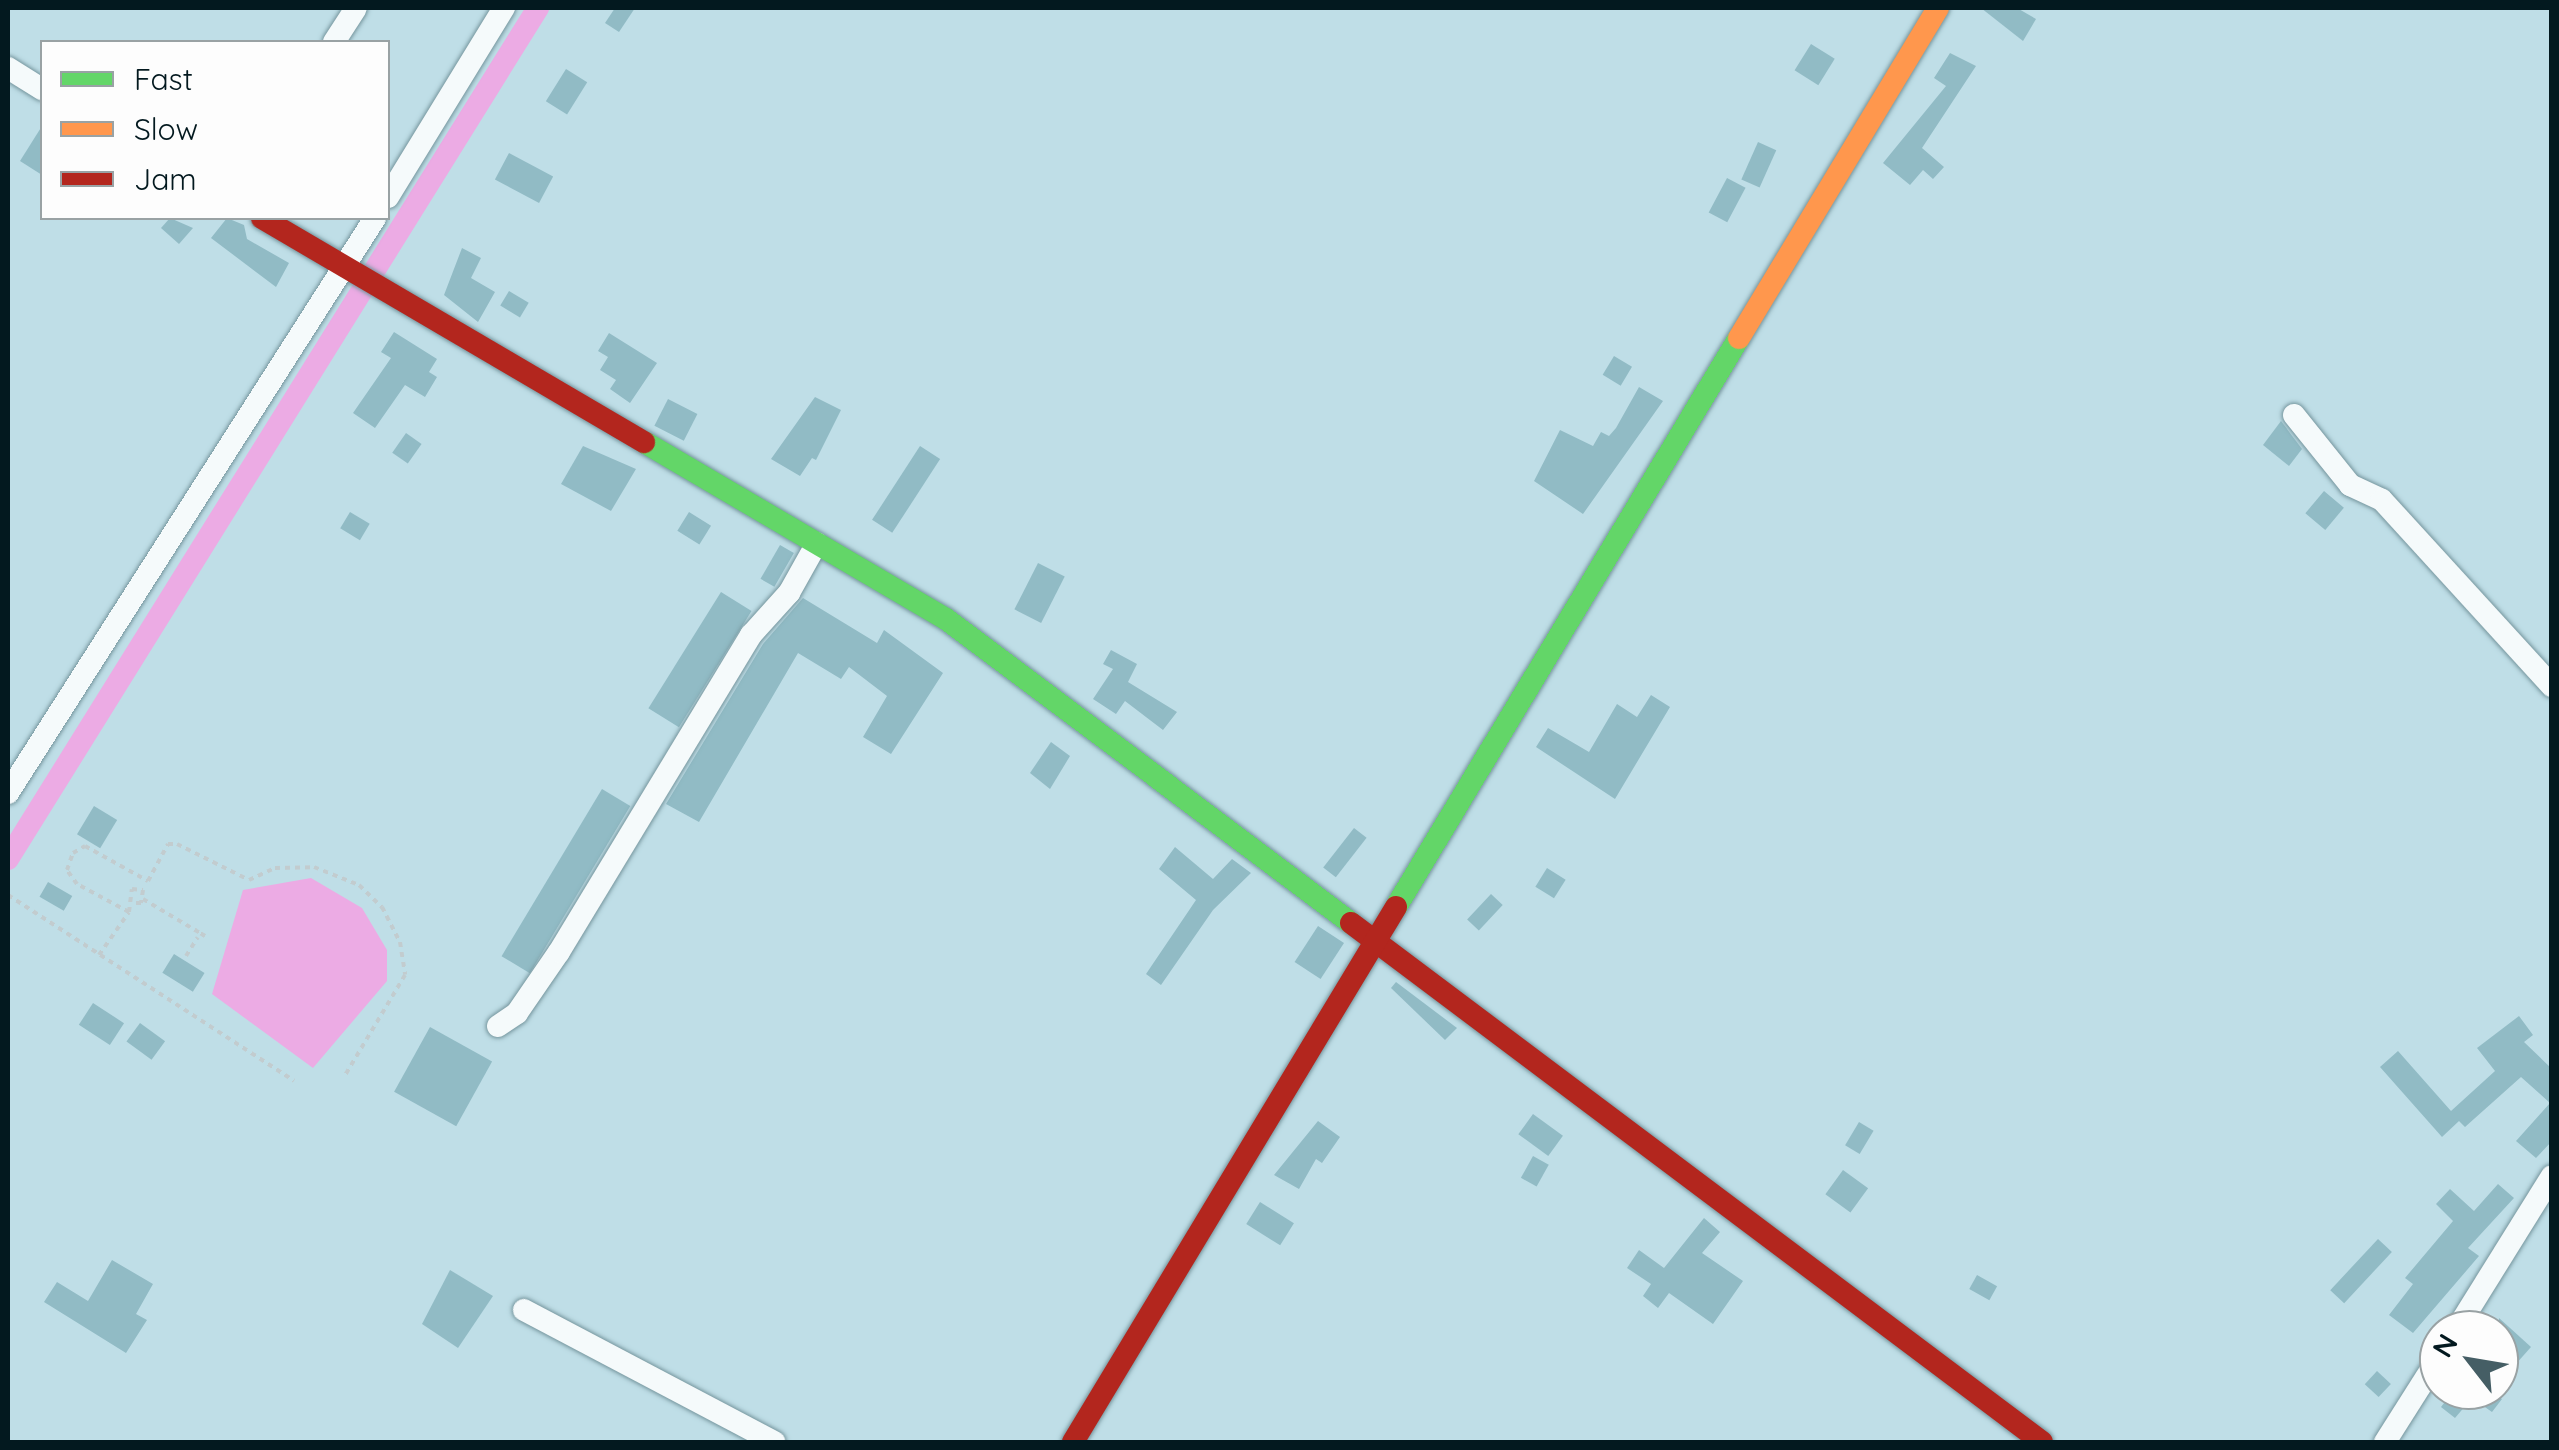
<!DOCTYPE html>
<html>
<head>
<meta charset="utf-8">
<style>
  body { margin:0 }
  #map { position:relative; width:2559px; height:1450px; overflow:hidden; background:#bfdee7; font-family:Quicksand,sans-serif }
  div>[style] { position:absolute }
  .water>* { inset:0; background:#ecabe4 }
  .canal>* { height:22px; margin:-11px; padding:0 11px; transform-origin:11px; border-radius:11px; background:#ecabe4 }
  .building>* { inset:0; background:#91bbc5; transform-origin:0 0 }
  .path>* { height:4px; margin-top:-2px; transform-origin:0; background:repeating-linear-gradient(90deg,#c2cccf 0 5px,transparent 0 10px) }
  .roads { filter:drop-shadow(0 0 2px #75959d) drop-shadow(0 0 2px #75959d) }
  .street>* { height:22px; margin:-11px; padding:0 11px; transform-origin:11px; border-radius:11px; background:#f5fafb }
  .fast>* { height:22px; margin:-11px; padding:0 11px; transform-origin:11px; border-radius:11px; background:#63d668 }
  .slow>* { height:22px; margin:-11px; padding:0 11px; transform-origin:11px; border-radius:11px; background:#ff974d }
  .jam>* { height:22px; margin:-11px; padding:0 11px; transform-origin:11px; border-radius:11px; background:#b3261e }
  span { translate:-50% -50%; white-space:nowrap; text-align:center; line-height:1.15; -webkit-text-stroke:8px #fdfdfd; paint-order:stroke }
  .frame { position:absolute; inset:0; border:10px solid #03191f; pointer-events:none }
  .legend { position:absolute; left:40px; top:40px; width:350px; height:180px; box-sizing:border-box; background:#fdfdfd; border:2px solid #99a2a4; margin:0; padding:12px 18px; list-style:none; font-size:30px; color:#03191f }
  .legend li { display:flex; align-items:center; gap:20px; height:50px }
  .legend b { width:50px; border:2px solid #99a2a4 }
  .north { position:absolute; left:2419px; top:1310px; width:100px; height:100px; box-sizing:border-box; background:#fdfdfd; border:2px solid #99a2a4; border-radius:50%; rotate:301deg; font-size:28px; font-weight:700; line-height:40px; text-align:center; color:#03191f }
  .north::after { content:''; display:block; margin:auto; width:35px; height:45px; background:#455e65; clip-path:polygon(50% 0,100% 100%,50% 72%,0 100%) }
</style>
</head>
<body>
<div id="map">
  <div class="water">
    <i style="clip-path:polygon(311px 878px,362px 908px,387px 950px,387px 981px,313px 1068px,212px 994px,243px 890px)"></i>
  </div>
  <div class="canal">
    <i style="left:8px;top:859px;width:1003px;rotate:-58.09deg"></i>
  </div>
  <div class="building">
    <i style="clip-path:polygon(615px 8px,635px 8px,619px 32px,605px 23px)"></i>
    <i style="clip-path:polygon(1981px 8px,2017px 8px,2036px 19px,2023px 41px)"></i>
    <i style="left:1811px;top:44px;width:28px;height:31px;rotate:32deg"></i>
    <i style="clip-path:polygon(1950px 53px,1976px 66px,1922px 148px,1944px 167px,1933px 179px,1923px 170px,1910px 185px,1883px 163px,1946px 86px,1934px 78px)"></i>
    <i style="left:566px;top:69px;width:25px;height:38px;rotate:32deg"></i>
    <i style="clip-path:polygon(42px 126px,42px 175px,20px 161px)"></i>
    <i style="left:1758px;top:142px;width:20px;height:41px;rotate:24deg"></i>
    <i style="left:509px;top:153px;width:50px;height:30px;rotate:28deg"></i>
    <i style="left:1727px;top:178px;width:21px;height:39px;rotate:28deg"></i>
    <i style="clip-path:polygon(170px 218px,193px 228px,179px 244px,161px 228px)"></i>
    <i style="clip-path:polygon(227px 218px,244px 225px,247px 239px,289px 263px,276px 287px,211px 238px)"></i>
    <i style="clip-path:polygon(462px 248px,481px 258px,471px 278px,495px 292px,478px 322px,444px 295px)"></i>
    <i style="left:509px;top:291px;width:23px;height:17px;rotate:31deg"></i>
    <i style="clip-path:polygon(394px 332px,437px 359px,429px 372px,437px 377px,425px 397px,405px 385px,375px 428px,353px 413px,391px 358px,381px 352px)"></i>
    <i style="clip-path:polygon(609px 333px,657px 363px,630px 403px,610px 389px,616px 380px,600px 370px,608px 357px,598px 351px)"></i>
    <i style="left:1614px;top:356px;width:21px;height:22px;rotate:31deg"></i>
    <i style="clip-path:polygon(1639px 387px,1663px 401px,1583px 514px,1534px 481px,1560px 430px,1593px 446px,1601px 432px,1609px 436px,1616px 428px)"></i>
    <i style="clip-path:polygon(815px 397px,841px 410px,816px 460px,812px 458px,800px 476px,771px 459px)"></i>
    <i style="left:668px;top:399px;width:33px;height:30px;rotate:27deg"></i>
    <i style="clip-path:polygon(2281px 421px,2302px 449px,2289px 466px,2263px 445px)"></i>
    <i style="left:406px;top:433px;width:19px;height:24px;rotate:35deg"></i>
    <i style="clip-path:polygon(583px 446px,636px 469px,611px 511px,561px 484px)"></i>
    <i style="left:920px;top:446px;width:24px;height:88px;rotate:33deg"></i>
    <i style="left:2324px;top:491px;width:26px;height:29px;rotate:40deg"></i>
    <i style="left:350px;top:512px;width:23px;height:19px;rotate:31deg"></i>
    <i style="left:689px;top:512px;width:26px;height:22px;rotate:32deg"></i>
    <i style="left:780px;top:545px;width:16px;height:39px;rotate:30deg"></i>
    <i style="left:1038px;top:563px;width:30px;height:52px;rotate:27deg"></i>
    <i style="left:721px;top:592px;width:36px;height:137px;rotate:32deg"></i>
    <i style="clip-path:polygon(803px 598px,877px 643px,884px 630px,943px 673px,891px 754px,863px 737px,887px 696px,849px 667px,841px 679px,798px 653px,699px 822px,666px 804px,763px 644px)"></i>
    <i style="clip-path:polygon(1111px 650px,1137px 664px,1128px 682px,1177px 712px,1163px 730px,1125px 701px,1116px 714px,1093px 699px,1113px 669px,1103px 664px)"></i>
    <i style="clip-path:polygon(1651px 695px,1670px 707px,1615px 799px,1536px 747px,1548px 728px,1589px 752px,1617px 704px,1637px 717px)"></i>
    <i style="clip-path:polygon(1051px 742px,1070px 756px,1050px 789px,1030px 773px)"></i>
    <i style="left:602px;top:789px;width:33px;height:195px;rotate:31deg"></i>
    <i style="left:94px;top:806px;width:27px;height:33px;rotate:31deg"></i>
    <i style="left:1354px;top:828px;width:16px;height:50px;rotate:38deg"></i>
    <i style="clip-path:polygon(1175px 847px,1213px 879px,1232px 859px,1251px 873px,1213px 910px,1161px 985px,1146px 974px,1196px 900px,1159px 869px)"></i>
    <i style="left:1547px;top:868px;width:22px;height:22px;rotate:32deg"></i>
    <i style="left:48px;top:882px;width:28px;height:17px;rotate:30deg"></i>
    <i style="left:1491px;top:894px;width:16px;height:35px;rotate:43deg"></i>
    <i style="left:1318px;top:926px;width:31px;height:43px;rotate:33deg"></i>
    <i style="left:174px;top:954px;width:36px;height:22px;rotate:32deg"></i>
    <i style="clip-path:polygon(1396px 982px,1457px 1028px,1445px 1040px,1391px 988px)"></i>
    <i style="left:93px;top:1003px;width:37px;height:26px;rotate:33deg"></i>
    <i style="clip-path:polygon(2519px 1016px,2533px 1035px,2524px 1042px,2551px 1068px,2552px 1141px,2536px 1158px,2516px 1141px,2550px 1103px,2521px 1077px,2465px 1127px,2459px 1121px,2442px 1137px,2380px 1067px,2398px 1051px,2451px 1111px,2495px 1071px,2477px 1048px)"></i>
    <i style="left:140px;top:1023px;width:31px;height:23px;rotate:36deg"></i>
    <i style="left:430px;top:1027px;width:71px;height:74px;rotate:29deg"></i>
    <i style="left:1533px;top:1114px;width:37px;height:25px;rotate:36deg"></i>
    <i style="clip-path:polygon(1318px 1121px,1340px 1137px,1322px 1163px,1316px 1159px,1299px 1189px,1274px 1175px)"></i>
    <i style="left:1859px;top:1122px;width:17px;height:27px;rotate:31deg"></i>
    <i style="left:1533px;top:1156px;width:18px;height:25px;rotate:29deg"></i>
    <i style="left:1843px;top:1170px;width:31px;height:30px;rotate:36deg"></i>
    <i style="clip-path:polygon(2498px 1184px,2514px 1198px,2468px 1248px,2479px 1256px,2413px 1333px,2389px 1315px,2413px 1284px,2405px 1278px,2453px 1221px,2436px 1204px,2450px 1189px,2474px 1211px)"></i>
    <i style="left:1260px;top:1202px;width:40px;height:26px;rotate:32deg"></i>
    <i style="clip-path:polygon(1704px 1218px,1720px 1232px,1702px 1253px,1743px 1281px,1713px 1324px,1669px 1293px,1658px 1308px,1643px 1296px,1651px 1284px,1627px 1268px,1639px 1250px,1664px 1268px)"></i>
    <i style="left:2378px;top:1239px;width:19px;height:70px;rotate:43deg"></i>
    <i style="clip-path:polygon(112px 1260px,153px 1284px,136px 1314px,147px 1320px,126px 1353px,44px 1302px,57px 1282px,88px 1301px)"></i>
    <i style="clip-path:polygon(450px 1270px,493px 1296px,458px 1348px,422px 1324px)"></i>
    <i style="left:1977px;top:1275px;width:23px;height:16px;rotate:29deg"></i>
    <i style="clip-path:polygon(2499px 1318px,2531px 1347px,2499px 1383px)"></i>
    <i style="left:2377px;top:1371px;width:19px;height:18px;rotate:43deg"></i>
    <i style="clip-path:polygon(2454px 1390px,2489px 1390px,2502px 1399px,2492px 1412px,2472px 1398px,2455px 1418px,2441px 1407px)"></i>
  </div>
  <div class="path">
    <i style="left:8px;top:895px;width:341px;rotate:33deg"></i>
    <i style="left:143px;top:899px;width:72px;rotate:30.8deg"></i>
    <i style="left:205px;top:936px;width:12px;rotate:-149deg"></i>
    <i style="left:129px;top:912px;width:23px;rotate:-83deg"></i>
    <i style="left:132px;top:889px;width:11px;rotate:5deg"></i>
    <i style="left:143px;top:890px;width:13px;rotate:99deg"></i>
    <i style="left:141px;top:903px;width:8px;rotate:180deg"></i>
    <i style="left:99px;top:955px;width:52px;rotate:-55.1deg"></i>
    <i style="left:129px;top:912px;width:59px;rotate:-151.7deg"></i>
    <i style="left:77px;top:884px;width:17px;rotate:-126deg"></i>
    <i style="left:67px;top:870px;width:18px;rotate:-71deg"></i>
    <i style="left:73px;top:853px;width:14px;rotate:-30deg"></i>
    <i style="left:85px;top:846px;width:72px;rotate:29.1deg"></i>
    <i style="left:148px;top:881px;width:42px;rotate:-61.6deg"></i>
    <i style="left:168px;top:844px;width:9px"></i>
    <i style="left:177px;top:844px;width:80px;rotate:26.6deg"></i>
    <i style="left:249px;top:880px;width:29px;rotate:-25deg"></i>
    <i style="left:275px;top:868px;width:39px;rotate:-1deg"></i>
    <i style="left:314px;top:867px;width:48px;rotate:21.8deg"></i>
    <i style="left:359px;top:885px;width:32px;rotate:44deg"></i>
    <i style="left:382px;top:907px;width:39px;rotate:63deg"></i>
    <i style="left:400px;top:942px;width:33px;rotate:81deg"></i>
    <i style="left:405px;top:975px;width:119px;rotate:120.9deg"></i>
    <i style="left:186px;top:956px;width:22px;rotate:-58deg"></i>
  </div>
  <div class="roads">
    <div class="street">
      <i style="left:334px;top:42px;width:40px;rotate:-57.1deg"></i>
      <i style="left:8px;top:68px;width:40px;rotate:32deg"></i>
      <i style="left:388px;top:197px;width:222px;rotate:-58.5deg"></i>
      <i style="left:2294px;top:415px;width:90px;rotate:51.3deg"></i>
      <i style="left:2350px;top:485px;width:35px;rotate:25deg"></i>
      <i style="left:2382px;top:500px;width:252px;rotate:47.6deg"></i>
      <i style="left:8px;top:793px;width:682px;rotate:-57.45deg"></i>
      <i style="left:498px;top:1026px;width:23px;rotate:-34deg"></i>
      <i style="left:517px;top:1013px;width:74px;rotate:-55.5deg"></i>
      <i style="left:559px;top:952px;width:371px;rotate:-58.8deg"></i>
      <i style="left:751px;top:635px;width:57px;rotate:-47.9deg"></i>
      <i style="left:789px;top:593px;width:57px;rotate:-60.8deg"></i>
      <i style="left:524px;top:1310px;width:283px;rotate:27.8deg"></i>
      <i style="left:2456px;top:1330px;width:181px;rotate:-58.1deg"></i>
      <i style="left:2385px;top:1442px;width:101px;rotate:-57.6deg"></i>
    </div>
    <div class="fast">
      <i style="left:644px;top:442px;width:350px;rotate:30.4deg"></i>
      <i style="left:946px;top:619px;width:506px;rotate:36.89deg"></i>
      <i style="left:1396px;top:907px;width:664px;rotate:-58.92deg"></i>
    </div>
    <div class="slow">
      <i style="left:1739px;top:338px;width:385px;rotate:-58.9deg"></i>
    </div>
    <div class="jam">
      <i style="left:262px;top:218px;width:443px;rotate:30.4deg"></i>
      <i style="left:1351px;top:923px;width:864px;rotate:36.91deg"></i>
      <i style="left:1073px;top:1442px;width:625px;rotate:-58.88deg"></i>
    </div>
  </div>
  <div class="frame"></div>
  <ul class="legend">
  <li><b style="height:12px;background:#63d668"></b>Fast</li>
  <li><b style="height:12px;background:#ff974d"></b>Slow</li>
  <li><b style="height:12px;background:#b3261e"></b>Jam</li>
  </ul>
  <div class="north">N</div>
</div>
</body>
</html>
